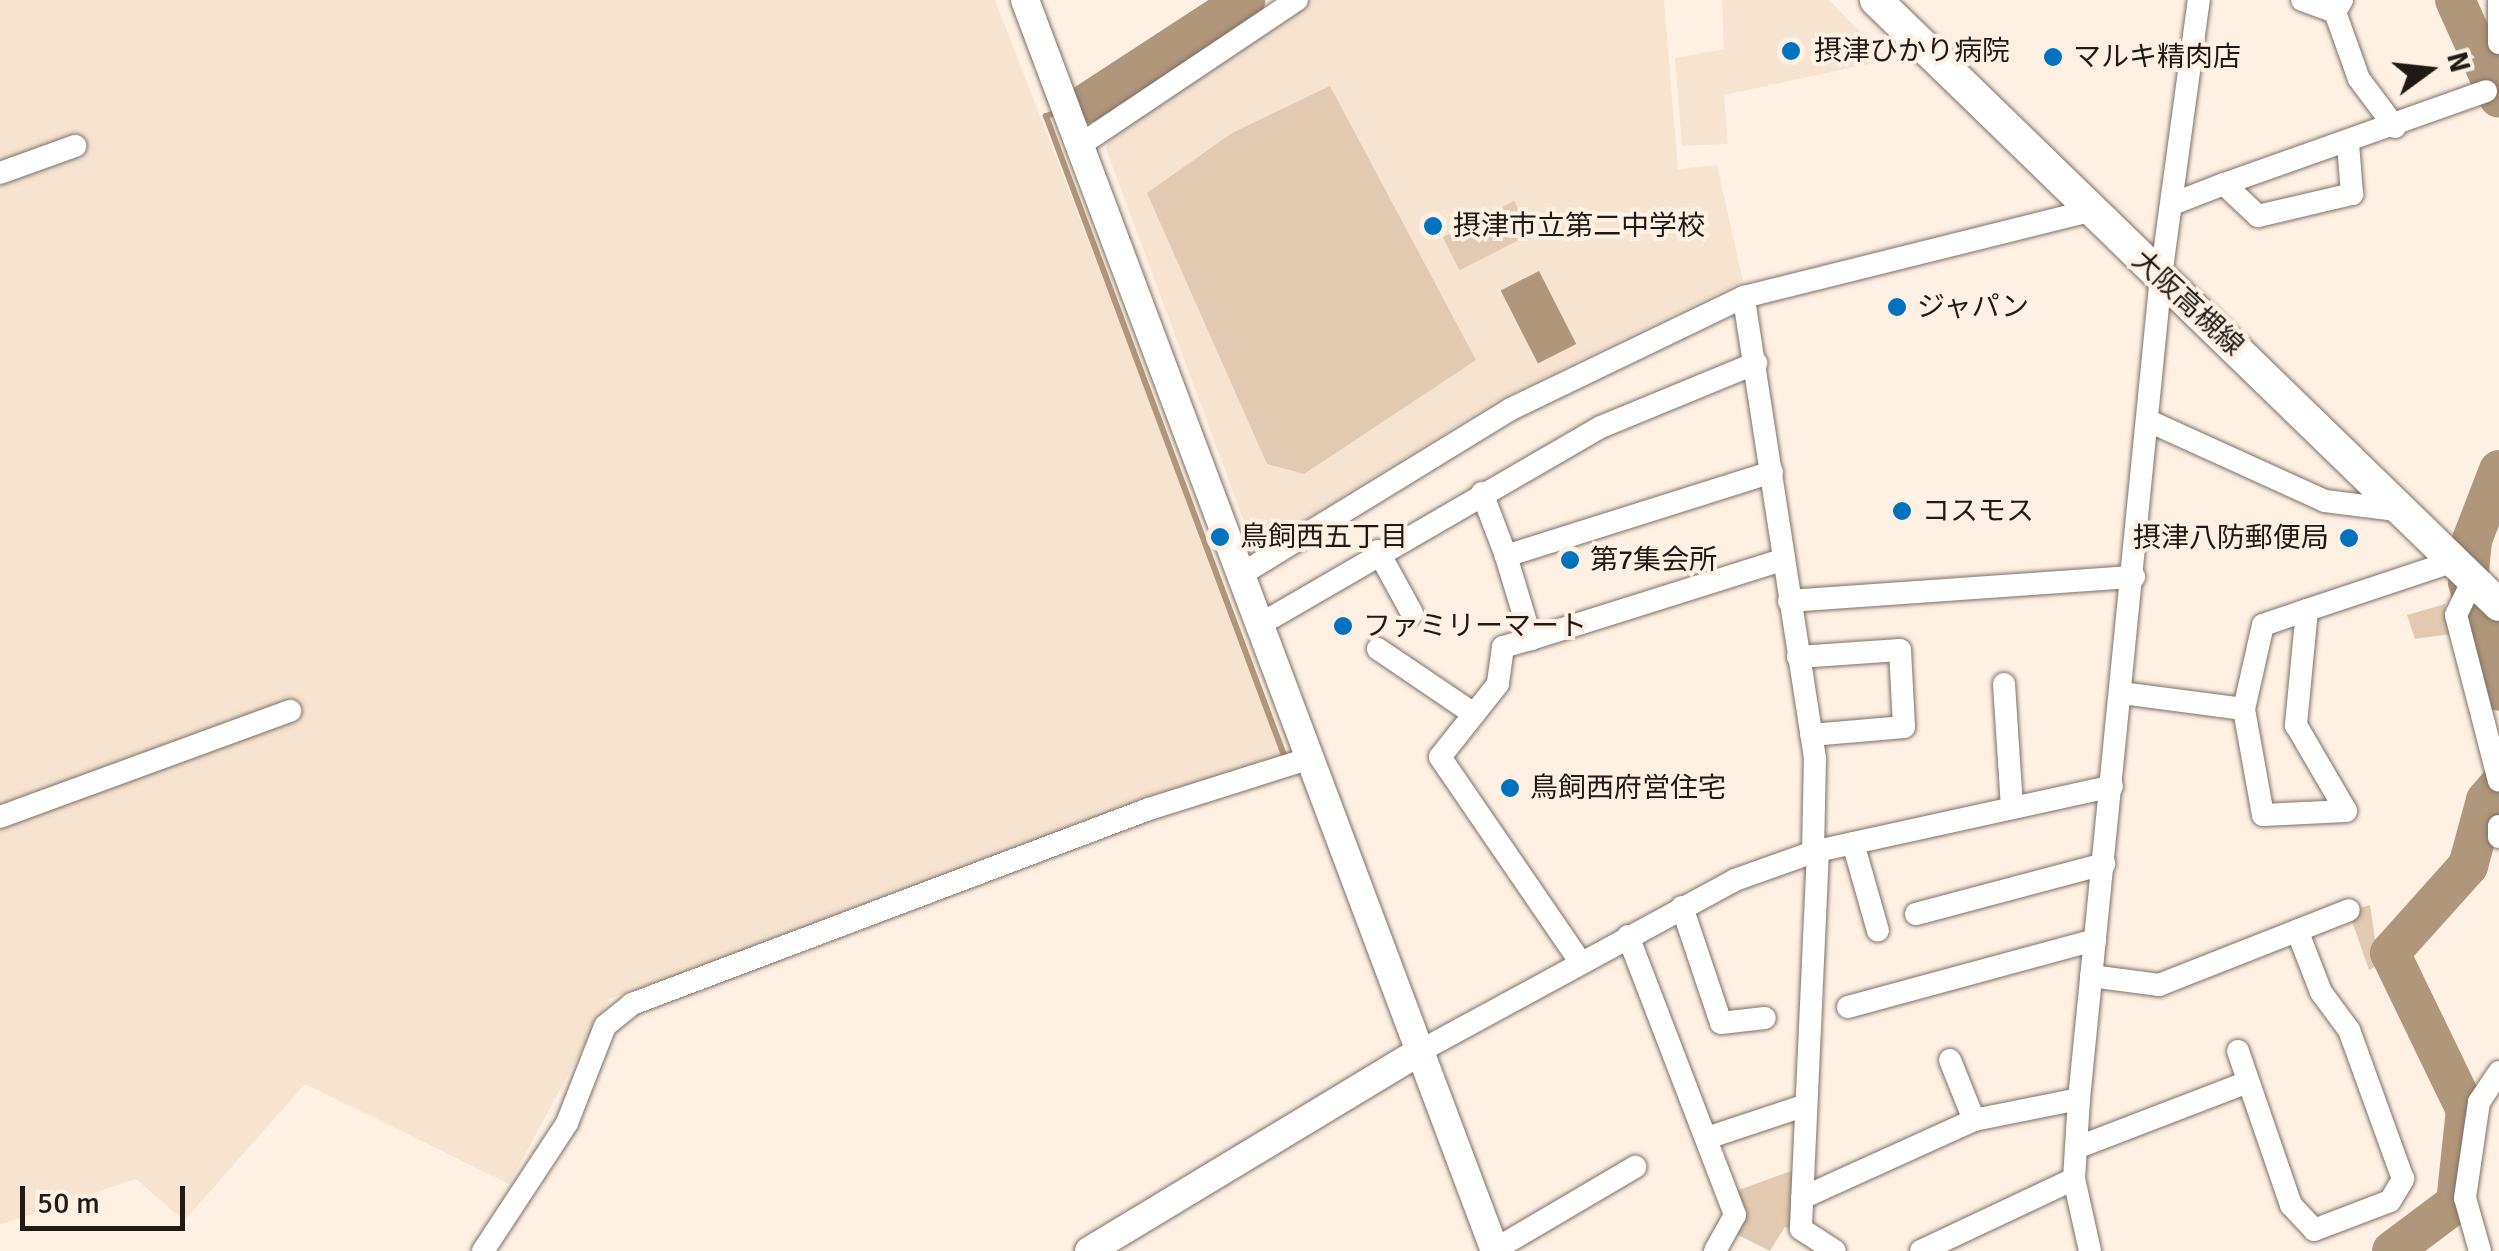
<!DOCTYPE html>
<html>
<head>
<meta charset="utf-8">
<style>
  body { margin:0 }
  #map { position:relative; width:2499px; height:1251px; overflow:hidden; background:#fef1e4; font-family:Signika,"Noto Sans JP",sans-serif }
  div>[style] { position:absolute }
  .built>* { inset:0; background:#f6e4d1 }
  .green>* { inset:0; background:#e2cab2; transform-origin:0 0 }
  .water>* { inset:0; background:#b0967a; transform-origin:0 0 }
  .stream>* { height:6px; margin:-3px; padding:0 3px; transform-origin:3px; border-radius:3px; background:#b0967a }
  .river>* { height:40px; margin:-20px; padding:0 20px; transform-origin:20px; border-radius:20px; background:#b0967a }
  .roads { filter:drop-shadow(0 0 2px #7c7065) drop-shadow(0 0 2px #7c7065) }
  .minor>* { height:22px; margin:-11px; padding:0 11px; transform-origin:11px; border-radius:11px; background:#fff }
  .tertiary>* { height:28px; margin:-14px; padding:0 14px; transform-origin:14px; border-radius:14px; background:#fff }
  .primary>* { height:32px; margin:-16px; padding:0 16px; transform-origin:16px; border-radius:16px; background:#fff }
  .dots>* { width:28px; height:28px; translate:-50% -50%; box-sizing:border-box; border:5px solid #fef1e4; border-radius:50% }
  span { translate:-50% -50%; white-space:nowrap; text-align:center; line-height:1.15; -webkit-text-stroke:8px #fef1e4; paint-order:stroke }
  .poi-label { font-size:28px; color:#1e1a15 }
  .left { translate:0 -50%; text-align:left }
  .right { translate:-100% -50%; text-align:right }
  .street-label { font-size:28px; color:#1e1a15 }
  .north { position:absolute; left:2379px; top:20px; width:100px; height:100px; -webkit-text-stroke:8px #fef1e4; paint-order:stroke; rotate:75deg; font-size:28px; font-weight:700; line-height:40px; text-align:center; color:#1e1a15 }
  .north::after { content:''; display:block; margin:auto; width:35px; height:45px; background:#1e1a15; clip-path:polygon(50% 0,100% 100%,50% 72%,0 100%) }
  .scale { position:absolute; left:20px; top:1186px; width:165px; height:45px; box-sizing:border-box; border:5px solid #1e1a15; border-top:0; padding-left:12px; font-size:30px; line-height:35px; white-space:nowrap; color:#1e1a15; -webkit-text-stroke:8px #fef1e4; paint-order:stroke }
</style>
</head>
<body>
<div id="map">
  <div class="built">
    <i style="clip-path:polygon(0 0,995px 0,1291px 762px,609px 999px,509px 1184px,305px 1084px,184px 1221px,136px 1179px,0 1225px)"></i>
    <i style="clip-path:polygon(1305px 0,1664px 0,1678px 169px,1717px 165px,1743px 281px,1500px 399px,1266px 544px,1252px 543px,1106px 149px,1110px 131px)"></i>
    <i style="clip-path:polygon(1722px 0,1829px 0,1888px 60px,1724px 95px,1728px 144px,1682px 146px,1675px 58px,1724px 49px)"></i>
  </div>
  <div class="green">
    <i style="clip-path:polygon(1330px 86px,1476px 360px,1304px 474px,1267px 464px,1147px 193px,1232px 133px)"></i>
    <i style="left:1514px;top:201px;width:37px;height:80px;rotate:63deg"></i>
    <i style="clip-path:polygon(2445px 604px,2451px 634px,2415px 639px,2407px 615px)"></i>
    <i style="clip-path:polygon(2370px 905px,2379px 965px,2369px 970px,2352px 921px,2353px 910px)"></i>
    <i style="clip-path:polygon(1797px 1169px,1792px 1230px,1785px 1227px,1770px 1251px,1736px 1234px,1733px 1192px)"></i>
  </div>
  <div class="water">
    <i style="left:1539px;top:271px;width:82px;height:43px;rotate:63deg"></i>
  </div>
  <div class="stream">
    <i style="left:1071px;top:108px;width:17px;rotate:-17deg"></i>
    <i style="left:1059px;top:112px;width:14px;rotate:163deg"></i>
    <i style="left:1046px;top:116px;width:685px;rotate:69.58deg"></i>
  </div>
  <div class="river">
    <i style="left:2455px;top:0;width:107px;rotate:65.8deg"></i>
    <i style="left:1087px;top:103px;width:189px;rotate:-33.1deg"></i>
    <i style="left:2499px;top:470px;width:75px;rotate:111.1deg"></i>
    <i style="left:2472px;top:540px;width:42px;rotate:95.4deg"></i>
    <i style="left:2468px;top:582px;width:113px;rotate:74.1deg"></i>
    <i style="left:2392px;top:1251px;width:80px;rotate:-36.9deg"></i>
    <i style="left:2456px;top:1203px;width:94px;rotate:-83.9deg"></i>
    <i style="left:2466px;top:1110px;width:174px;rotate:-115.8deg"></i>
    <i style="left:2390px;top:953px;width:117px;rotate:-48.1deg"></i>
    <i style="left:2468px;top:866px;width:68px;rotate:-74.7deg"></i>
    <i style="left:2486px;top:800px;width:20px;rotate:-49deg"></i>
  </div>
  <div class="roads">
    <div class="minor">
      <i style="left:2302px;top:0;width:35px;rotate:20deg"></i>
      <i style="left:2342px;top:0;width:14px;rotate:120deg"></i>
      <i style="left:2335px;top:12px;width:71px;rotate:70.3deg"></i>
      <i style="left:2359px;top:79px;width:60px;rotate:53.1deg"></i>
      <i style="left:2499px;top:1px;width:42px;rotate:90deg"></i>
      <i style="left:1080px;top:145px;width:261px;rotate:-33.8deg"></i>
      <i style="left:0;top:173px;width:80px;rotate:-19.8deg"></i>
      <i style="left:2224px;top:184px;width:278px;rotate:-19.5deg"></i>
      <i style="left:2175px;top:203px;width:53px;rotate:-21.2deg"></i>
      <i style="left:2224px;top:184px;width:47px;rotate:43.3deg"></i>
      <i style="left:2258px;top:216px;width:97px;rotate:-13.2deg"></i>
      <i style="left:2352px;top:194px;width:51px;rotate:-94.5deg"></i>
      <i style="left:2151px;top:422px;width:191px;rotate:24.4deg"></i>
      <i style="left:2325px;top:501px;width:80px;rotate:7.2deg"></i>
      <i style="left:1772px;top:472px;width:279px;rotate:162.5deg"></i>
      <i style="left:1506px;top:556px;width:87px;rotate:73.2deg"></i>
      <i style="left:1531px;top:639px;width:263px;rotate:-17.5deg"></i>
      <i style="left:1482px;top:493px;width:67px;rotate:69.1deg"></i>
      <i style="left:1378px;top:551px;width:71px;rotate:61.3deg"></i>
      <i style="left:1240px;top:575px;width:318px;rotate:-31.5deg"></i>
      <i style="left:1511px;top:409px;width:259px;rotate:-25.7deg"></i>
      <i style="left:2473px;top:580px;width:39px;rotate:116deg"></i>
      <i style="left:2456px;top:615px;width:171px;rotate:75.5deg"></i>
      <i style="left:1789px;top:601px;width:346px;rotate:-4deg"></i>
      <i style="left:2307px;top:610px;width:116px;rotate:95.5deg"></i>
      <i style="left:2296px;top:725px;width:99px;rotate:59.8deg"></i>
      <i style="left:2346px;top:811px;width:83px;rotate:177.2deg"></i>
      <i style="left:2263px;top:815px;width:108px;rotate:-100.2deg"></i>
      <i style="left:2244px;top:709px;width:86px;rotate:-77.3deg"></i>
      <i style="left:2263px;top:625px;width:46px;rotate:-18.8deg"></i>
      <i style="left:2307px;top:610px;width:155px;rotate:-18.4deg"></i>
      <i style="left:1259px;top:625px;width:395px;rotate:-30.1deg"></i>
      <i style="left:1601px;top:427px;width:168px;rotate:-22.4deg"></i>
      <i style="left:1531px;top:639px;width:29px;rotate:164deg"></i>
      <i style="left:1503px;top:647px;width:37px;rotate:98deg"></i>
      <i style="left:1498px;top:684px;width:93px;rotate:128.5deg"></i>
      <i style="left:1440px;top:757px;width:246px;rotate:55.6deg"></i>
      <i style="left:1378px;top:649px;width:116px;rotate:34.1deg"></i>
      <i style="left:1798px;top:657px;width:102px;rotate:-3.9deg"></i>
      <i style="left:1900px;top:650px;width:77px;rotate:87deg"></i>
      <i style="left:1904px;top:727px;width:93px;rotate:175.1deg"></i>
      <i style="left:2004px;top:684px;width:124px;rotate:86.3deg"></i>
      <i style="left:2122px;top:693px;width:123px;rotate:7.5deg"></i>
      <i style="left:0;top:817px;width:309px;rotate:-20.1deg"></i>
      <i style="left:2499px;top:826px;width:11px;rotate:90deg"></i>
      <i style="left:1853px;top:843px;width:91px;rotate:74.1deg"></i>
      <i style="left:1818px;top:851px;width:378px;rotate:92.6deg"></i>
      <i style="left:1801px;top:1229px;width:40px;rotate:32.9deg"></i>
      <i style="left:1813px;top:852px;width:94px;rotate:-88.8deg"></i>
      <i style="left:1815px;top:758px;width:466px;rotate:-98.8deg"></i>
      <i style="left:1744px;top:297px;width:356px;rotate:-14deg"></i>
      <i style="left:1682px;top:907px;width:122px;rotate:71.4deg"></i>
      <i style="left:1721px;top:1023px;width:44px;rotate:-6.5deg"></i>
      <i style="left:1916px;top:914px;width:195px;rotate:-14.9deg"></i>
      <i style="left:1628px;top:936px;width:299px;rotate:69deg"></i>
      <i style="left:1735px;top:1215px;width:41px;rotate:119.1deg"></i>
      <i style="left:2091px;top:976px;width:69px;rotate:7.5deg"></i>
      <i style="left:2159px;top:985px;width:204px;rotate:-21.5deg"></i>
      <i style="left:1848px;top:1007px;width:256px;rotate:-15.2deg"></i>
      <i style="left:1422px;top:1050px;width:356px;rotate:-28.5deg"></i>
      <i style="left:1735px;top:880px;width:83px;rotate:-19.7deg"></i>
      <i style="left:1813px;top:852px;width:306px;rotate:-12.4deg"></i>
      <i style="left:2238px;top:1051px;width:163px;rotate:71deg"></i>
      <i style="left:2291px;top:1205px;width:34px;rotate:47deg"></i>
      <i style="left:2314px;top:1230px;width:81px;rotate:-20.9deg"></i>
      <i style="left:2390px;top:1201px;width:26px;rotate:-59deg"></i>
      <i style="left:2403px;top:1179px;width:158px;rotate:-109.9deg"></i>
      <i style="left:2349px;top:1030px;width:47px;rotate:-126.4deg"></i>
      <i style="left:2321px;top:992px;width:66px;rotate:-111.2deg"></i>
      <i style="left:1950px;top:1060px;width:65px;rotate:68.2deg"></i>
      <i style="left:1710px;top:1137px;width:101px;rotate:-18.4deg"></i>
      <i style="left:2076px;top:1148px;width:184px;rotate:-21deg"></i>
      <i style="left:1802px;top:1198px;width:189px;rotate:-24.4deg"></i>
      <i style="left:1974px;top:1120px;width:107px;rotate:-11.3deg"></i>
      <i style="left:1494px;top:1250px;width:164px;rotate:-30.5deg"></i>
      <i style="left:483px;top:1251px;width:153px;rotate:-56.7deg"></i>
      <i style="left:567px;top:1123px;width:104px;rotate:-68.6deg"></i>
      <i style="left:605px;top:1026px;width:35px;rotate:-39deg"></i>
      <i style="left:632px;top:1004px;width:553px;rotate:-20.67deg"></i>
      <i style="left:1149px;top:809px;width:170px;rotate:-17.5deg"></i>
      <i style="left:1921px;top:1251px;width:169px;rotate:-25.2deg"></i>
      <i style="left:2090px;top:1251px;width:74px;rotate:-102.5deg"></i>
      <i style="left:2074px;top:1179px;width:80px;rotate:-86.4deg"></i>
      <i style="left:2079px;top:1099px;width:827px;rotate:-84.31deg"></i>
      <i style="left:2161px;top:276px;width:279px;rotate:-82.2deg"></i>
      <i style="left:2480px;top:1251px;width:55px;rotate:-105.8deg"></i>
      <i style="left:2465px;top:1198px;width:97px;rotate:-81.7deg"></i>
      <i style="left:2479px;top:1102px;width:36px;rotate:-56deg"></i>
    </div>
    <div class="tertiary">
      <i style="left:1025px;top:0;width:1336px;rotate:69.41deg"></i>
      <i style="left:1089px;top:1251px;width:389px;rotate:-31.1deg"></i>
    </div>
    <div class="primary">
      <i style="left:1876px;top:0;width:868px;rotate:44.16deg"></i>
    </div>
  </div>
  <div class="dots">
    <i style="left:1791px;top:51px;background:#0172bd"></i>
    <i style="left:2053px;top:57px;background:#0172bd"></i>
    <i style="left:1433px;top:226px;background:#0172bd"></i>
    <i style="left:1897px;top:307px;background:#0172bd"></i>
    <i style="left:1902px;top:511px;background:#0172bd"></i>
    <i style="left:1220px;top:537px;background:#0172bd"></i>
    <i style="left:2349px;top:538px;background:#0172bd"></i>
    <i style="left:1570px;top:560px;background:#0172bd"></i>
    <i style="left:1343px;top:626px;background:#0172bd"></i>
    <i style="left:1510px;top:788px;background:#0172bd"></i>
  </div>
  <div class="poi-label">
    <span class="left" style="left:1814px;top:51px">摂津ひかり病院</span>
    <span class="left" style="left:2073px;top:57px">マルキ精肉店</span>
    <span class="left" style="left:1453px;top:226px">摂津市立第二中学校</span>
    <span class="left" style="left:1917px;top:307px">ジャパン</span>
    <span class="left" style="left:1922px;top:511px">コスモス</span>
    <span class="left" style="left:1240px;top:537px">鳥飼西五丁目</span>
    <span class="right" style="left:2329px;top:538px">摂津八防郵便局</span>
    <span class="left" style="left:1590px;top:560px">第7集会所</span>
    <span class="left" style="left:1363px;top:626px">ファミリーマート</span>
    <span class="left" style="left:1530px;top:788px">鳥飼西府営住宅</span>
  </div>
  <div class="street-label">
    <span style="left:2188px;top:303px;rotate:43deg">大阪高槻線</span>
  </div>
  <div class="north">N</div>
  <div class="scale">50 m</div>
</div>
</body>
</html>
